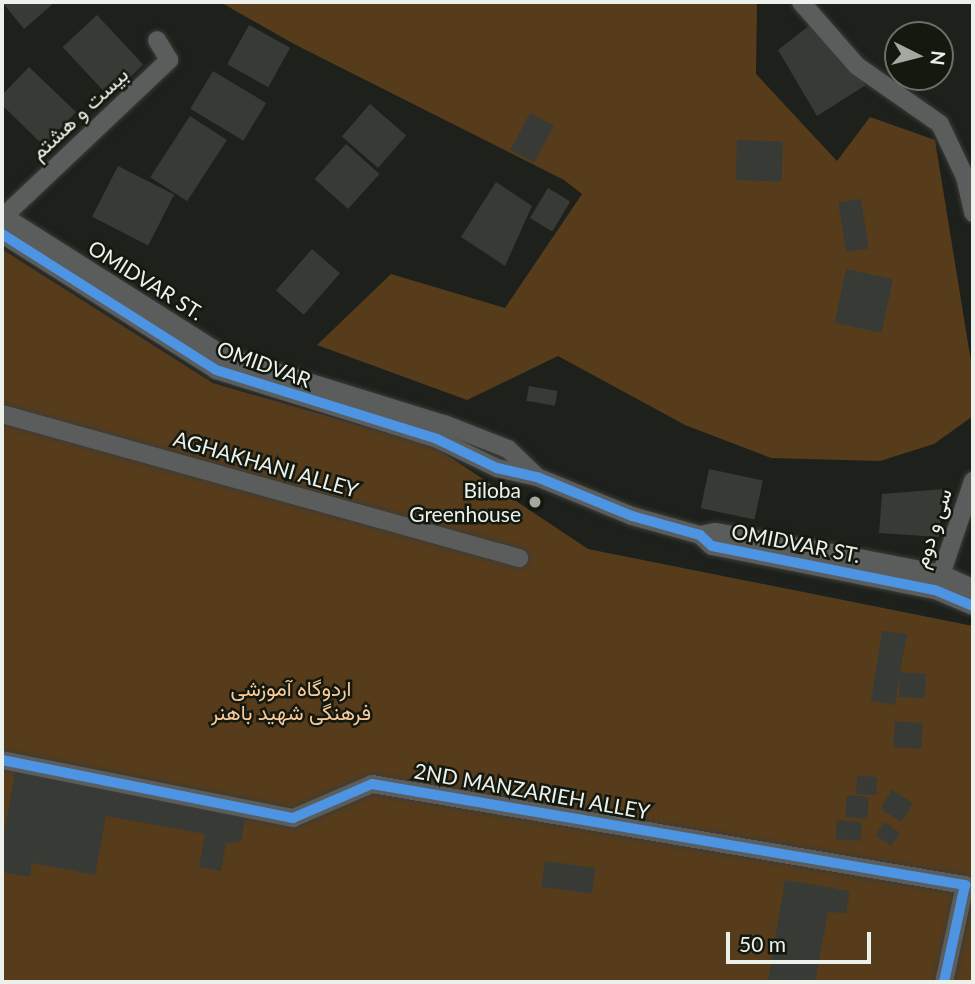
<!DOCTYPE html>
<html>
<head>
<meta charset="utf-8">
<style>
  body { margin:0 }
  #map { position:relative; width:975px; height:984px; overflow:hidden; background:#1d201b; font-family:Lato,Vazirmatn,sans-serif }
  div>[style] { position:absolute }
  .green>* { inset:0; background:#573c1c }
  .building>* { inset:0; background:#383a36; transform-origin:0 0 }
  .roads { filter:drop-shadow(0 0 2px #3a3c39) drop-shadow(0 0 2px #3a3c39) }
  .street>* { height:18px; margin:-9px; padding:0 9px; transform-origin:9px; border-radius:9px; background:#5b5d5c }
  .cycleway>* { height:10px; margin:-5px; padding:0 5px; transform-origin:5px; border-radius:5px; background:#4d94e3 }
  .dots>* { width:19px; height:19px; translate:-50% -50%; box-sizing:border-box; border:4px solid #141910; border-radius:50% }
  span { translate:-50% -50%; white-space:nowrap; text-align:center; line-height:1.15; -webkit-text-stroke:5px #141910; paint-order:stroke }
  .street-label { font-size:21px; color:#edf1eb }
  .poi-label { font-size:21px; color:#edf1eb }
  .right { translate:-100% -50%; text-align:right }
  .park-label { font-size:21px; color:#faca9a }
  .frame { position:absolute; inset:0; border:4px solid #edf1eb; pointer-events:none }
  .north { position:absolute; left:884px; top:21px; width:70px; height:70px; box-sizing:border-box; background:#141910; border:2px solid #6b6f68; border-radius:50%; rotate:96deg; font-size:19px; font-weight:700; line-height:28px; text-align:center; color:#edf1eb }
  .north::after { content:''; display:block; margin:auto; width:24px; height:32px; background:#a4a8a2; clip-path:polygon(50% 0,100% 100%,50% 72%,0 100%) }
  .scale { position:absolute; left:726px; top:932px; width:145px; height:32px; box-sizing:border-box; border:4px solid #edf1eb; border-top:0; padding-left:9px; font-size:21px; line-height:24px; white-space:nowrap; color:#edf1eb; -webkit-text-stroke:5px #141910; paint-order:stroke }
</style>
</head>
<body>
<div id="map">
  <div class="green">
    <i style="clip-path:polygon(220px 2px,757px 2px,756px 74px,837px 161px,870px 117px,935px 140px,973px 374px,973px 416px,934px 444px,880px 461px,771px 458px,685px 425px,558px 356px,467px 400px,317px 345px,391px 274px,505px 308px,582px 194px,564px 180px,294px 44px)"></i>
    <i style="clip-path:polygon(2px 249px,213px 383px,435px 447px,588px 549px,973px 626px,973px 982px,2px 982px)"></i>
  </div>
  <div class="building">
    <i style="clip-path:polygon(2px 2px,55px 2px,24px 29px)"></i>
    <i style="left:97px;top:15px;width:68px;height:47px;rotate:47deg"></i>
    <i style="left:249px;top:25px;width:47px;height:45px;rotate:29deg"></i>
    <i style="clip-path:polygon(810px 25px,866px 85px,817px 116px,778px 50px)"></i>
    <i style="clip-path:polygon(29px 67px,76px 112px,44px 146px,2px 105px,2px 95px)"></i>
    <i style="left:213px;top:71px;width:62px;height:44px;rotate:31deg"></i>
    <i style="left:370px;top:104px;width:48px;height:43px;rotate:41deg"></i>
    <i style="left:530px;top:113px;width:27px;height:42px;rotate:28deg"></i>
    <i style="left:190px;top:116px;width:44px;height:73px;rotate:33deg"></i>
    <i style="left:737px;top:140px;width:46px;height:40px;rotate:2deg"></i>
    <i style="left:346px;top:144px;width:45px;height:47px;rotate:42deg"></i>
    <i style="left:118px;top:166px;width:63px;height:57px;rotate:27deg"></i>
    <i style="clip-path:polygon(496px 182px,532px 206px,505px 266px,461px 237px)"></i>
    <i style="left:548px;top:188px;width:26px;height:35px;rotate:31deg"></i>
    <i style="left:861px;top:199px;width:50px;height:23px;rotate:81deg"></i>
    <i style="left:312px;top:249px;width:37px;height:55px;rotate:41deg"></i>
    <i style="left:846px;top:269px;width:48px;height:55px;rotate:12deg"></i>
    <i style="left:529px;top:386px;width:29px;height:15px;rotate:10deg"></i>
    <i style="left:709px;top:469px;width:55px;height:40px;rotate:12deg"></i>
    <i style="clip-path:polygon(943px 489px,939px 537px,879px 533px,882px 494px)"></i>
    <i style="clip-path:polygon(882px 631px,907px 634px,900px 672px,926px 674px,925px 698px,899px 697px,900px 675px,895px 705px,871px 701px)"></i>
    <i style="left:895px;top:721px;width:28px;height:26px;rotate:4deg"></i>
    <i style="clip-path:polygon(15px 772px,246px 814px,241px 842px,226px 843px,221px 871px,199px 867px,205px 834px,106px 816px,95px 875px,32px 863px,30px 877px,2px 872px,2px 844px)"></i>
    <i style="left:857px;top:776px;width:20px;height:18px;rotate:3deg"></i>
    <i style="left:892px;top:790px;width:25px;height:22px;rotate:32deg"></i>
    <i style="left:847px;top:795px;width:22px;height:22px;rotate:5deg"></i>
    <i style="left:837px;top:820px;width:25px;height:19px;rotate:5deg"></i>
    <i style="left:885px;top:822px;width:19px;height:16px;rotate:36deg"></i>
    <i style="left:545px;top:861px;width:51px;height:26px;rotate:8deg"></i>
    <i style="clip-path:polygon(785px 880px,850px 891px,846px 913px,828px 912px,815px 982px,768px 982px)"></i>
  </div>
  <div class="roads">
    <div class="street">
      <i style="left:801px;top:2px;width:85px;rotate:48.8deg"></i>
      <i style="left:857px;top:66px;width:101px;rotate:34.9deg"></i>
      <i style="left:940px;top:124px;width:59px;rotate:64.7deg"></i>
      <i style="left:965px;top:177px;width:37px;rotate:77deg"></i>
      <i style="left:2px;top:215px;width:263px;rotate:32.4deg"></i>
      <i style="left:224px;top:356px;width:230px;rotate:17.2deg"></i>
      <i style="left:444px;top:424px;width:69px;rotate:21.3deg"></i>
      <i style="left:508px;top:449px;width:40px;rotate:44deg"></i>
      <i style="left:2px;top:218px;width:230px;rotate:-43.4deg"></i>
      <i style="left:169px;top:60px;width:23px;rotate:-121deg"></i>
      <i style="left:2px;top:234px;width:254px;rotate:32.4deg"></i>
      <i style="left:216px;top:370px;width:232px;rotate:17.3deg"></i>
      <i style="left:437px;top:439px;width:67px;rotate:25.8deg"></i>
      <i style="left:497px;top:468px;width:41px;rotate:12.7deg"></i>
      <i style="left:537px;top:477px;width:103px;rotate:22.3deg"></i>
      <i style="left:632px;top:516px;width:71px;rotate:15.6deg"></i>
      <i style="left:700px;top:535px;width:16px;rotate:43deg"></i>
      <i style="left:712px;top:546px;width:227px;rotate:11.2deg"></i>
      <i style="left:935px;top:590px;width:41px;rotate:22.8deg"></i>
      <i style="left:2px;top:414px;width:537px;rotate:15.56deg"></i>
      <i style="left:700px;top:535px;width:16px;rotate:-11deg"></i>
      <i style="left:716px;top:532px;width:150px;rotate:10.3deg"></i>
      <i style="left:864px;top:559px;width:78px;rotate:11deg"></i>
      <i style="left:941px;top:574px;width:35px;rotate:24deg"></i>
      <i style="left:938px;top:583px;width:108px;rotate:-71.1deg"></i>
      <i style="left:2px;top:760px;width:297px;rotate:11.3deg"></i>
      <i style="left:293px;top:818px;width:86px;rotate:-23.3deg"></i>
      <i style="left:372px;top:784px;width:602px;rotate:9.67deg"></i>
      <i style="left:965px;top:885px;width:99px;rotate:102.2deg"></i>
    </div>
  </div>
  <div class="cycleway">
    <i style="left:2px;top:234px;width:254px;rotate:32.4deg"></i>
    <i style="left:216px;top:370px;width:232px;rotate:17.3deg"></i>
    <i style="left:437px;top:439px;width:67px;rotate:25.8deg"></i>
    <i style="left:497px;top:468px;width:41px;rotate:12.7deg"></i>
    <i style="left:537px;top:477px;width:103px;rotate:22.3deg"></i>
    <i style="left:632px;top:516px;width:71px;rotate:15.6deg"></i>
    <i style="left:700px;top:535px;width:16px;rotate:43deg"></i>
    <i style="left:712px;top:546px;width:227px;rotate:11.2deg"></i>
    <i style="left:935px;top:590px;width:41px;rotate:22.8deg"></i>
    <i style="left:2px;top:760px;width:297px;rotate:11.3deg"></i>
    <i style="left:293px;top:818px;width:86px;rotate:-23.3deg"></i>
    <i style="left:372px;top:784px;width:602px;rotate:9.67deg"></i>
    <i style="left:965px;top:885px;width:99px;rotate:102.2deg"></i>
  </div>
  <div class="dots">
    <i style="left:535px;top:502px;background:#a4a8a2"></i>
  </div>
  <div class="street-label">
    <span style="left:79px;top:113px;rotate:-43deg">بیست و هشتم</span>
    <span style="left:146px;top:280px;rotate:32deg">OMIDVAR ST.</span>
    <span style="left:264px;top:364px;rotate:20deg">OMIDVAR</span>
    <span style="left:266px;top:464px;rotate:16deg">AGHAKHANI ALLEY</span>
    <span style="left:932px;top:528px;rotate:-72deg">سی و دوم</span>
    <span style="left:796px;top:543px;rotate:11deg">OMIDVAR ST.</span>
    <span style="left:532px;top:791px;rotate:10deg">2ND MANZARIEH ALLEY</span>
  </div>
  <div class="poi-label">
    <span class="right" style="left:521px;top:502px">Biloba<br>Greenhouse</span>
  </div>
  <div class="park-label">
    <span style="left:291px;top:700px">اردوگاه آموزشی<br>فرهنگی شهید باهنر</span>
  </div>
  <div class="frame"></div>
  <div class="north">N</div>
  <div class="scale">50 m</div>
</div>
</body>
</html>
